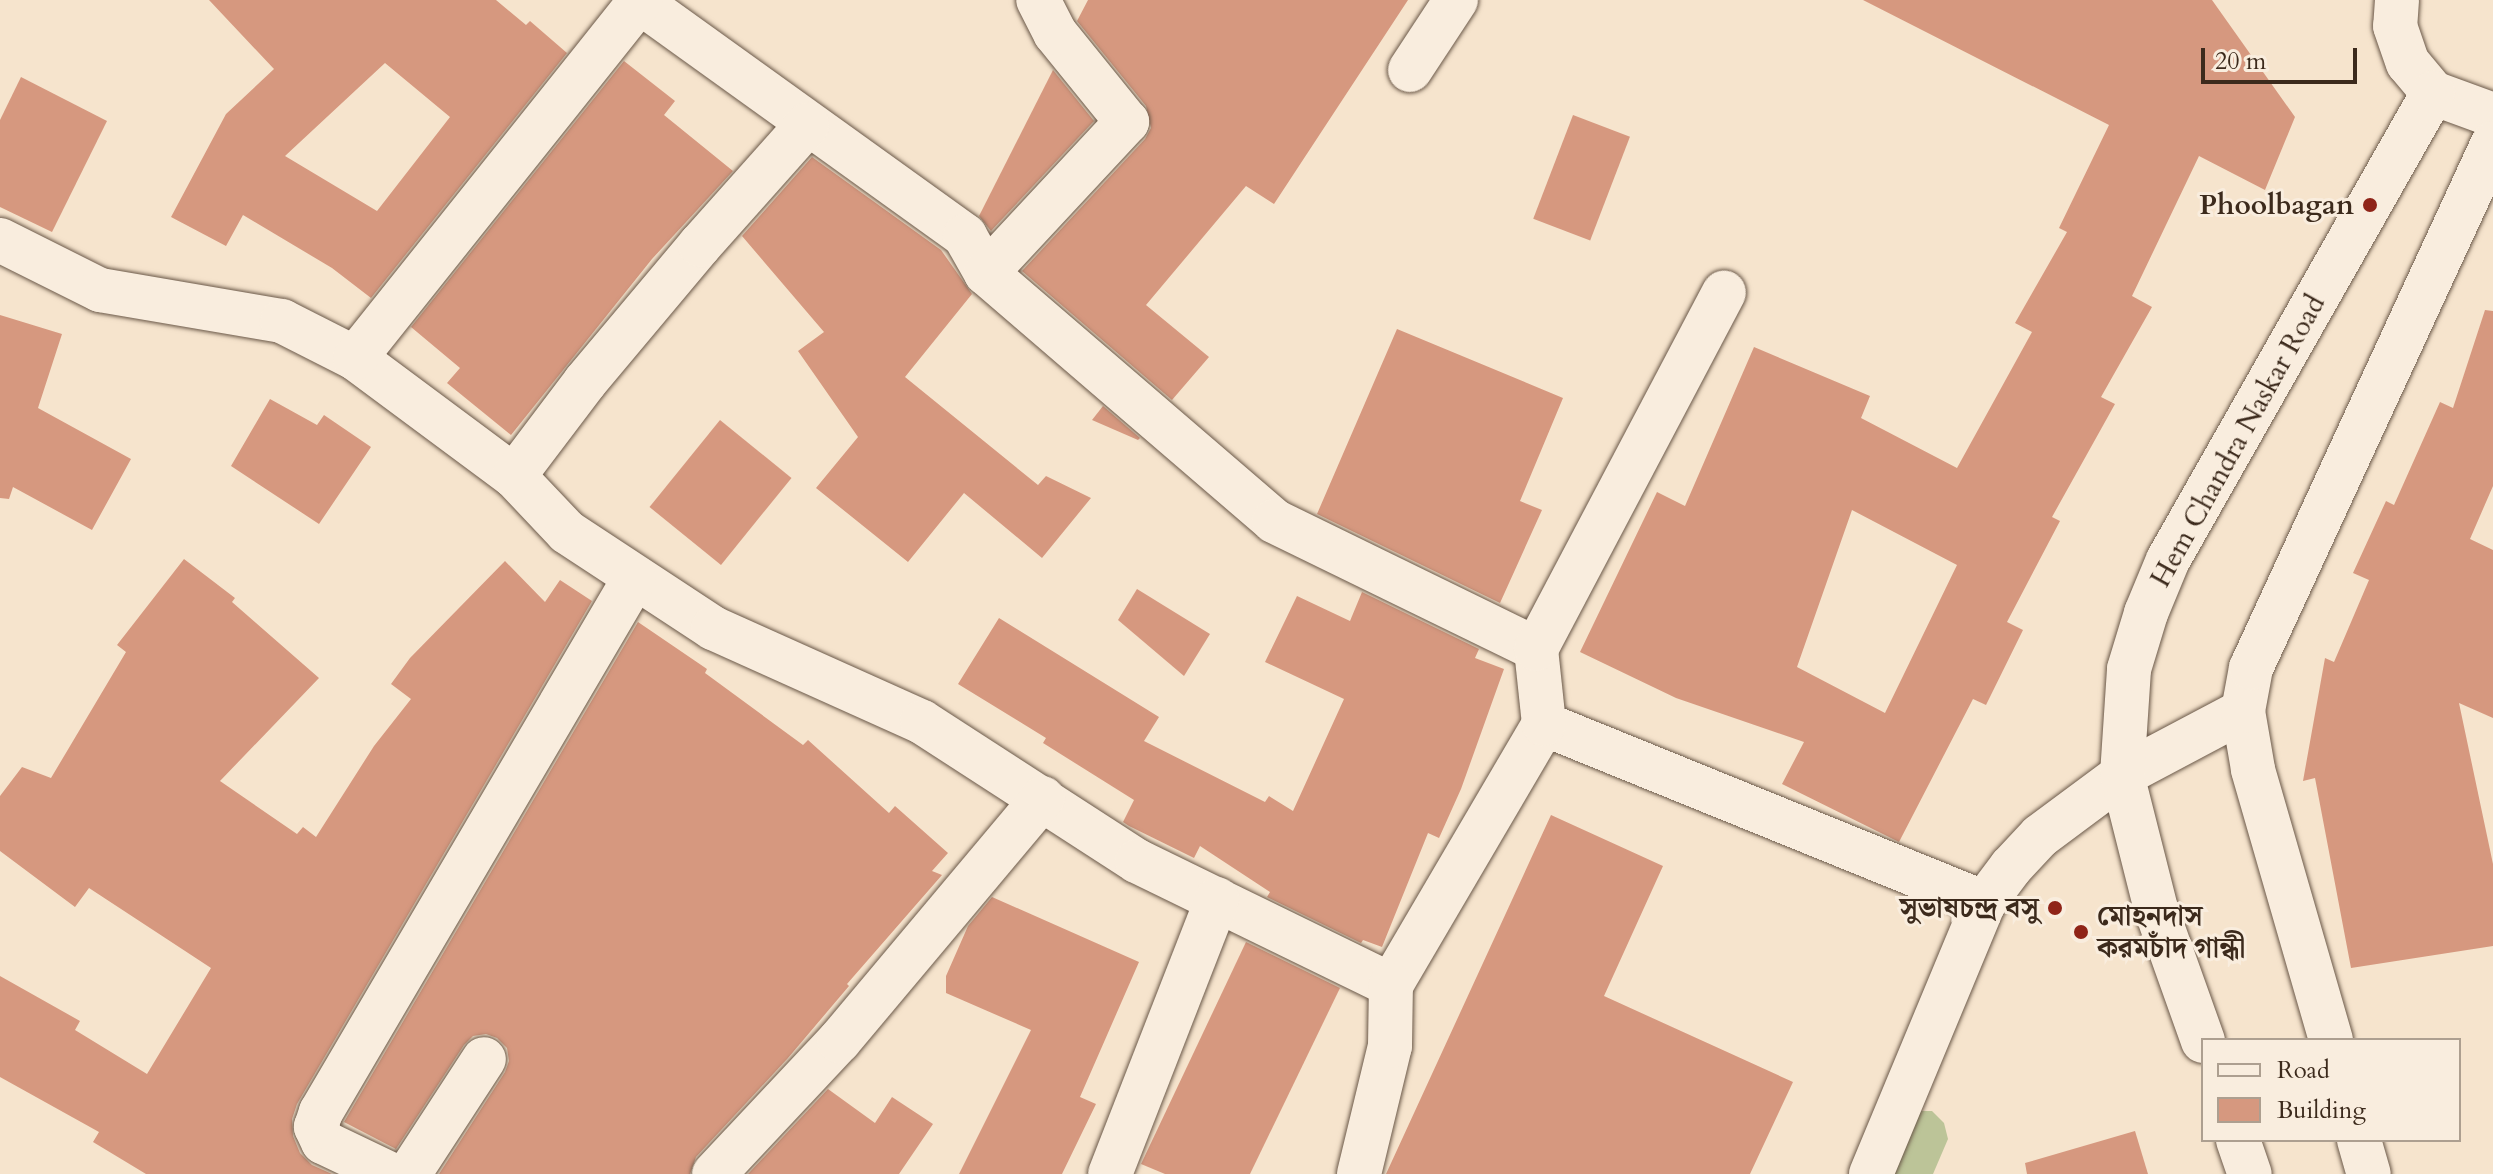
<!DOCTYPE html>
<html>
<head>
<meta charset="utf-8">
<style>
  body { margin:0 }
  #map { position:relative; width:2493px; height:1174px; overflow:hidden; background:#f6e4cd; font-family:Cardo,"Noto Serif Bengali",serif }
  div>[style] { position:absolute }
  .green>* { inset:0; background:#bcc498 }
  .building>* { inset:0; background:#d6987f; transform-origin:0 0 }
  .roads { filter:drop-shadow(0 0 2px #6a5848) drop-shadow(0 0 2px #6a5848) }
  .minor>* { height:44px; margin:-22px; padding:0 22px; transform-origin:22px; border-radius:22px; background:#f9edde }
  .tertiary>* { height:44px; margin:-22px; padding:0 22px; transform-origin:22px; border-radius:22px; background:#f9edde }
  .secondary>* { height:44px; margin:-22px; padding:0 22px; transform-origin:22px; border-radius:22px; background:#f9edde }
  .dots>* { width:22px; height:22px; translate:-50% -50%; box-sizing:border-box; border:4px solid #f9edde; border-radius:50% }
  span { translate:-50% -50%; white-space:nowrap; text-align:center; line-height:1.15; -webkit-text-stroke:6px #f9edde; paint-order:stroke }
  .poi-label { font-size:28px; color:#3c2a1c; font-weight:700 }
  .right { translate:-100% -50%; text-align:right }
  .left { translate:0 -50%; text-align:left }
  .street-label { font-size:28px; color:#3c2a1c }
  .legend { position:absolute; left:2201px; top:1038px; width:260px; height:104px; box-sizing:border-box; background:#f9edde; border:2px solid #ad9f90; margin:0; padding:10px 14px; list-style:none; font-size:24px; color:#3c2a1c }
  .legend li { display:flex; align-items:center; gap:16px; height:40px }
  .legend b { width:40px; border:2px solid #ad9f90 }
  .scale { position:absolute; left:2201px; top:48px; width:156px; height:36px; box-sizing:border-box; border:4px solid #3c2a1c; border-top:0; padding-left:10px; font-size:24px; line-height:28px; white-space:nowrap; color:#3c2a1c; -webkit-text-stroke:6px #f9edde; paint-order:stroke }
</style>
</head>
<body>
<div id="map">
  <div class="green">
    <i style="clip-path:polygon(1914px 1111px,1932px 1111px,1944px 1123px,1948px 1139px,1933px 1174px,1878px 1174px)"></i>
  </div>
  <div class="building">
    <i style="clip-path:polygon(evenodd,209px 0,496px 0,526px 25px,530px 21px,567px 53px,371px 298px,332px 268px,243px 215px,226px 246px,171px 217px,226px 114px,274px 69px,209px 0,385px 63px,450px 117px,377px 211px,285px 156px,385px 63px)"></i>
    <i style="clip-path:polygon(1088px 0,1408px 0,1274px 204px,1246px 186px,1146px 305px,1209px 357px,1172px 400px,1022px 271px,1145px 139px,1151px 128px,1146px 106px,1077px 21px)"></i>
    <i style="clip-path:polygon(evenodd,1863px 0,2212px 0,2295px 117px,2265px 190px,2199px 156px,2132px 296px,2152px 307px,2101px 397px,2115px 404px,2052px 517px,2060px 521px,2007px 622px,2023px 630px,1986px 705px,1973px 699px,1899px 842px,1782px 784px,1804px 742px,1676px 698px,1580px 652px,1657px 492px,1685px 506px,1754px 347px,1870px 396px,1861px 418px,1957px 468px,2032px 332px,2015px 323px,2067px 232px,2059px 228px,2109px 125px,1863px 0,1852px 510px,1957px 565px,1885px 713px,1797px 667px,1852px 510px)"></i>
    <i style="clip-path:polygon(624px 61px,675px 101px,664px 115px,733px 171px,652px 259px,511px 435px,447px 383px,460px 368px,411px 327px)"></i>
    <i style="clip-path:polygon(1053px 70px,1094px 121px,991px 231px,979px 216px)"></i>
    <i style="clip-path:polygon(21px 77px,107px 121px,52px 232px,0 207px,0 120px)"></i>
    <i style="left:1573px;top:115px;width:61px;height:111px;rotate:21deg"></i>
    <i style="clip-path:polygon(812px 157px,941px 250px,972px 294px,905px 377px,1038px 485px,1046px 476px,1091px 498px,1042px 558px,964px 493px,908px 562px,816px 488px,858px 437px,798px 351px,824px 332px,742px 236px)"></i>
    <i style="clip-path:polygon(2485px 310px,2493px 311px,2493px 486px,2470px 539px,2493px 550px,2493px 718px,2459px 703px,2493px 864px,2493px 946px,2351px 968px,2315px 778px,2303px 781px,2325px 658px,2334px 662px,2369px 580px,2353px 573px,2386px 501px,2394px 505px,2440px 402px,2453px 408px)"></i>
    <i style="clip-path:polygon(0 315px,62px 334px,38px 408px,131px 459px,92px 530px,13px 487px,9px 499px,0 498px)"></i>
    <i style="clip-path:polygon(1397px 329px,1563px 398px,1520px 501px,1542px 510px,1500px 603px,1317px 514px)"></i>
    <i style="clip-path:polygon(270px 399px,317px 425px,324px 415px,371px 447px,319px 524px,231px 466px)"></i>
    <i style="clip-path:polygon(1103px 406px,1140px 438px,1138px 440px,1092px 420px)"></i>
    <i style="left:720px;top:420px;width:92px;height:112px;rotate:39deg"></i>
    <i style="clip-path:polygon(184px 559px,235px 598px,232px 602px,319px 678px,220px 781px,297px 834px,303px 827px,316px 837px,374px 746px,411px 699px,391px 684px,410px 658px,505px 561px,545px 602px,560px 580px,592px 601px,297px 1104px,292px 1119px,293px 1136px,300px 1153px,312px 1165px,332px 1174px,146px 1174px,93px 1142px,99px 1132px,0 1077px,0 976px,80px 1021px,75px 1030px,147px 1074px,211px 968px,89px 888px,75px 907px,0 851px,0 796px,22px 767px,51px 778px,126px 652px,117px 645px)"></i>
    <i style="clip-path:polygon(1137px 589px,1210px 634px,1184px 676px,1118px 620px)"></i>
    <i style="clip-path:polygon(1362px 592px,1479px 649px,1475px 658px,1504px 669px,1461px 789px,1439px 838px,1428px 833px,1382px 947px,1363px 940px,1361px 943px,1267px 897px,1270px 892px,1200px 846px,1194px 858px,1129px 826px,1123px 822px,1134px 800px,1043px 743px,1046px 738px,958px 684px,999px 618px,1159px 717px,1144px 741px,1265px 802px,1269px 796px,1293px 811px,1344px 699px,1265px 662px,1297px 596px,1350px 621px)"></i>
    <i style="clip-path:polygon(638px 622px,707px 669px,705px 673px,803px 745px,808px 740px,889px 813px,895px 806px,948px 853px,932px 871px,942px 875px,847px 984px,849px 986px,788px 1058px,696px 1157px,690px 1174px,439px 1174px,505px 1072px,509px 1061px,507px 1048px,497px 1038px,486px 1034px,473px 1036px,464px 1045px,396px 1149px,344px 1122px)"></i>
    <i style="clip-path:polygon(1551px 815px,1663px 866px,1604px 996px,1793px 1082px,1750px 1174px,1386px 1174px)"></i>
    <i style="clip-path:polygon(992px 897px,1139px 962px,1080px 1097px,1096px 1104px,1062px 1174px,959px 1174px,1031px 1030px,946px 993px,946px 976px,968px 926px)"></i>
    <i style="clip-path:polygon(1246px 942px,1340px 988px,1250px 1174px,1165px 1174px,1141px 1164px)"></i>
    <i style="clip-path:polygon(828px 1089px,875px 1123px,892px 1097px,933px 1124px,899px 1174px,748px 1174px)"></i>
    <i style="clip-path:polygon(2135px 1131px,2148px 1174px,2027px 1174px,2025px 1163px)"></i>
  </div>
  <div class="roads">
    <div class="minor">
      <i style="left:637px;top:0;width:404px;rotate:35.7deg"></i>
      <i style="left:965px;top:236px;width:43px;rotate:60.4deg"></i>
      <i style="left:986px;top:273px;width:380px;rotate:40.7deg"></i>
      <i style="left:1274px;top:521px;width:292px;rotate:26deg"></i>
      <i style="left:1410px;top:70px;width:84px;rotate:-56.7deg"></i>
      <i style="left:0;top:240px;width:112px;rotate:26.6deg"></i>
      <i style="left:100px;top:290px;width:185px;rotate:9.7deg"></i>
      <i style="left:282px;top:321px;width:82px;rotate:26.9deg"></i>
      <i style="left:355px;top:358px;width:198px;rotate:36.6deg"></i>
      <i style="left:514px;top:476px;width:77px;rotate:46.6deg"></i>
      <i style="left:567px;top:532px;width:175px;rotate:33.3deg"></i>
      <i style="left:713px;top:628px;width:229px;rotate:24.2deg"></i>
      <i style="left:922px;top:722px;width:256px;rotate:32.9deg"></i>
      <i style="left:1137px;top:861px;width:283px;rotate:26deg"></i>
      <i style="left:1391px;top:985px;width:303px;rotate:-59.6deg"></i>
      <i style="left:1544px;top:724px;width:475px;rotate:22.1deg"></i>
      <i style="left:986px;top:273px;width:207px;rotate:-47deg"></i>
      <i style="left:1127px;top:122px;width:114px;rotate:-129deg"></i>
      <i style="left:1055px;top:33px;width:37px;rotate:-117deg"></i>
      <i style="left:355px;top:358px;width:458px;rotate:-51.4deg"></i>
      <i style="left:514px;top:476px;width:118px;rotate:-52.9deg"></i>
      <i style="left:585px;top:382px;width:179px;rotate:-50deg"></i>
      <i style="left:700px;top:245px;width:161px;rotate:-48.3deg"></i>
      <i style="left:1544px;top:724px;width:75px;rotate:-96.1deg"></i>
      <i style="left:1536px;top:649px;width:403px;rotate:-62.2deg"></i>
      <i style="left:390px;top:1174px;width:74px;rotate:-154.5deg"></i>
      <i style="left:323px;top:1142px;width:17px;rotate:-115deg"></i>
      <i style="left:316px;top:1127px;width:16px;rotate:-72deg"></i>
      <i style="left:321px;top:1112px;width:618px;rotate:-59.58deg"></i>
      <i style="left:409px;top:1174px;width:137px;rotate:-56.9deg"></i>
      <i style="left:714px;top:1174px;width:183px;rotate:-46.8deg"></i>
      <i style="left:839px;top:1041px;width:317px;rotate:-50deg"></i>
      <i style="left:1110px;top:1174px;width:295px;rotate:-68.7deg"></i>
      <i style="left:1359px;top:1174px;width:132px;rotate:-76.4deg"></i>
      <i style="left:1390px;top:1046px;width:61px;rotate:-89.1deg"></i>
    </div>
    <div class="tertiary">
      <i style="left:1871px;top:1174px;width:294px;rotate:-67.4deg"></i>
      <i style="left:1984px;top:903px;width:45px;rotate:-53.1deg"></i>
      <i style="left:2011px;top:867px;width:42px;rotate:-46.9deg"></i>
      <i style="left:2040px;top:836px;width:102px;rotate:-36.6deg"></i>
      <i style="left:2122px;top:775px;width:137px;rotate:-27.9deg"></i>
    </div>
    <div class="secondary">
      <i style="left:2397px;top:0;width:26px;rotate:94deg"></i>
      <i style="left:2395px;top:26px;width:39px;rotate:71deg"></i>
      <i style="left:2408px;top:63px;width:39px;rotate:50deg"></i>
      <i style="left:2433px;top:93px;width:64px;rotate:20.1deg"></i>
      <i style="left:2331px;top:1040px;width:282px;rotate:-106.1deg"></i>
      <i style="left:2253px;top:769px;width:59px;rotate:-99.8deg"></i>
      <i style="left:2243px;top:711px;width:44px;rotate:-79.5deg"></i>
      <i style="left:2251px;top:668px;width:578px;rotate:-65.25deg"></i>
      <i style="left:2203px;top:1041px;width:140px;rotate:-109.6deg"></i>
      <i style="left:2156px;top:909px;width:138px;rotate:-104.2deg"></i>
      <i style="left:2122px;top:775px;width:106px;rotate:-86.2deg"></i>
      <i style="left:2129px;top:669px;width:59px;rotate:-73.1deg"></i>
      <i style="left:2146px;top:613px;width:57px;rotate:-67.5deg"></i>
      <i style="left:2168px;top:560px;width:537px;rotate:-60.43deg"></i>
      <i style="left:2238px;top:1140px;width:36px;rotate:71deg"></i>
      <i style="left:2359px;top:1140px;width:35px;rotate:74deg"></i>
    </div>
  </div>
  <div class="dots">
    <i style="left:2370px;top:205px;background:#8f2418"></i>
    <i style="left:2055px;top:908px;background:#8f2418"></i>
    <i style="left:2081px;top:932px;background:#8f2418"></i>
  </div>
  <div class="poi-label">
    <span class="right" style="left:2354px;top:205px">Phoolbagan</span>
    <span class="right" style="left:2039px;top:908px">সুভাষচন্দ্র বসু</span>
    <span class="left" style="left:2097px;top:932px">মোহনদাস<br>করমচাঁদ গান্ধী</span>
  </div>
  <div class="street-label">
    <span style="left:2238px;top:441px;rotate:-61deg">Hem Chandra Naskar Road</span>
  </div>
  <ul class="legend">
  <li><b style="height:10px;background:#f9edde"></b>Road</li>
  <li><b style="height:22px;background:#d6987f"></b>Building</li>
  </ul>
  <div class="scale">20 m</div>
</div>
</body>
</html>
